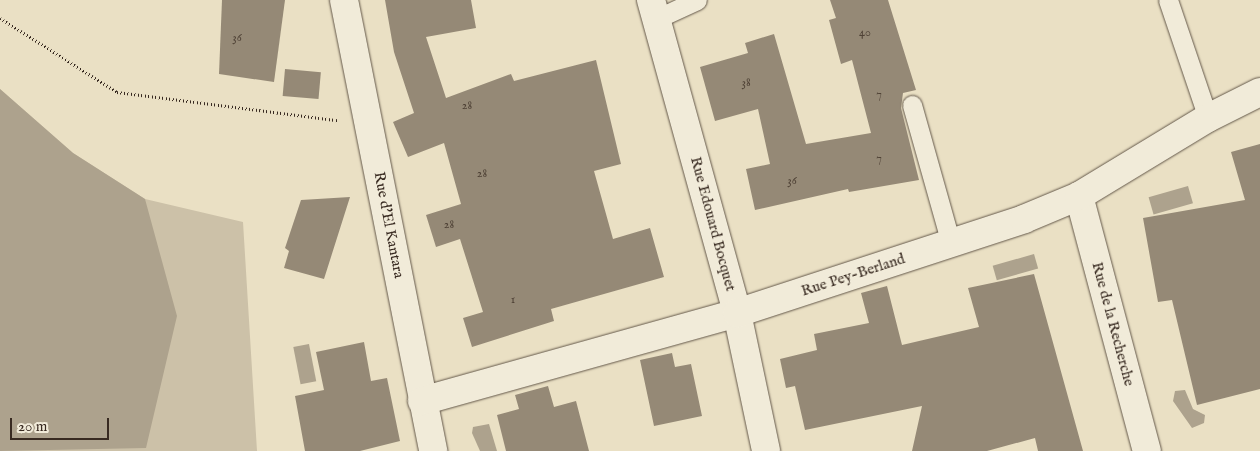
<!DOCTYPE html>
<html>
<head>
<meta charset="utf-8">
<style>
  body { margin:0 }
  #map { position:relative; width:1260px; height:451px; overflow:hidden; background:#eae0c4; font-family:"IM FELL English",serif }
  div>[style] { position:absolute }
  .green>* { inset:0; background:#ccc1a8 }
  .water>* { inset:0; background:#ada28d; transform-origin:0 0 }
  .building>* { inset:0; background:#958976; transform-origin:0 0 }
  .path>* { height:3px; margin-top:-1.5px; transform-origin:0; background:repeating-linear-gradient(90deg,#382a21 0 1px,transparent 0 3.5px) }
  .roads { filter:drop-shadow(0 0 1px #64584a) drop-shadow(0 0 1px #64584a) }
  .lane>* { height:19px; margin:-9.5px; padding:0 9.5px; transform-origin:9.5px; border-radius:9.5px; background:#f1ebd9 }
  .street>* { height:28px; margin:-14px; padding:0 14px; transform-origin:14px; border-radius:14px; background:#f1ebd9 }
  span { translate:-50% -50%; white-space:nowrap; text-align:center; line-height:1.15; -webkit-text-stroke:5px #f1ebd9; paint-order:stroke }
  .number-label { font-size:12px; color:#4f4236 }
  .number-label span { -webkit-text-stroke-width:0 }
  .street-label { font-size:15px; color:#382a21 }
  .scale { position:absolute; left:10px; top:418px; width:99px; height:22px; box-sizing:border-box; border:2px solid #382a21; border-top:0; padding-left:6px; font-size:15px; line-height:18px; white-space:nowrap; color:#382a21; -webkit-text-stroke:4px #f1ebd9; paint-order:stroke }
</style>
</head>
<body>
<div id="map">
  <div class="green">
    <i style="clip-path:polygon(0 89px,73px 153px,145px 199px,243px 222px,257px 451px,0 451px)"></i>
  </div>
  <div class="water">
    <i style="clip-path:polygon(0 89px,73px 153px,145px 199px,177px 316px,146px 448px,0 451px)"></i>
    <i style="left:1188px;top:186px;width:18px;height:41px;rotate:74deg"></i>
    <i style="left:1034px;top:254px;width:15px;height:43px;rotate:74deg"></i>
    <i style="left:309px;top:344px;width:38px;height:16px;rotate:79deg"></i>
    <i style="clip-path:polygon(1185px 390px,1193px 409px,1205px 415px,1204px 423px,1192px 428px,1173px 401px,1175px 391px)"></i>
    <i style="clip-path:polygon(489px 424px,497px 451px,480px 451px,472px 433px,473px 427px)"></i>
  </div>
  <div class="building">
    <i style="clip-path:polygon(222px 0,285px 0,274px 82px,219px 74px)"></i>
    <i style="clip-path:polygon(385px 0,471px 0,476px 28px,426px 37px,446px 98px,511px 74px,514px 81px,596px 60px,621px 164px,594px 171px,613px 239px,650px 228px,664px 277px,551px 309px,554px 321px,472px 347px,463px 318px,483px 312px,460px 239px,436px 247px,426px 215px,461px 204px,444px 143px,408px 157px,393px 122px,414px 113px,394px 52px)"></i>
    <i style="clip-path:polygon(830px 0,888px 0,916px 90px,903px 93px,901px 108px,919px 180px,849px 192px,848px 189px,755px 210px,746px 169px,770px 164px,758px 109px,715px 121px,700px 67px,748px 53px,745px 43px,774px 34px,806px 144px,871px 133px,852px 60px,841px 64px,829px 20px,836px 18px)"></i>
    <i style="left:285px;top:69px;width:36px;height:27px;rotate:5deg"></i>
    <i style="clip-path:polygon(1260px 144px,1260px 389px,1197px 405px,1172px 300px,1158px 302px,1143px 218px,1245px 200px,1231px 152px)"></i>
    <i style="clip-path:polygon(350px 197px,324px 279px,284px 268px,289px 251px,285px 248px,301px 200px)"></i>
    <i style="clip-path:polygon(1034px 274px,1083px 451px,1038px 451px,1035px 438px,987px 451px,912px 451px,922px 406px,805px 430px,795px 386px,786px 388px,780px 359px,817px 350px,814px 334px,869px 323px,861px 293px,887px 286px,902px 345px,979px 327px,968px 288px)"></i>
    <i style="clip-path:polygon(364px 342px,371px 381px,387px 378px,400px 441px,360px 451px,305px 451px,295px 396px,324px 390px,316px 352px)"></i>
    <i style="clip-path:polygon(672px 353px,675px 367px,691px 364px,702px 416px,654px 426px,640px 360px)"></i>
    <i style="clip-path:polygon(548px 386px,554px 407px,576px 401px,589px 451px,506px 451px,497px 415px,519px 409px,515px 395px)"></i>
  </div>
  <div class="path">
    <i style="left:0;top:18px;width:138px;rotate:32.3deg"></i>
    <i style="left:117px;top:92px;width:222px;rotate:7.3deg"></i>
  </div>
  <div class="roads">
    <div class="lane">
      <i style="left:1168px;top:0;width:125px;rotate:71.3deg"></i>
      <i style="left:656px;top:19px;width:45px;rotate:-24.9deg"></i>
      <i style="left:912px;top:105px;width:144px;rotate:74.3deg"></i>
    </div>
    <div class="street">
      <i style="left:344px;top:0;width:460px;rotate:78.8deg"></i>
      <i style="left:651px;top:0;width:325px;rotate:74.6deg"></i>
      <i style="left:737px;top:313px;width:141px;rotate:78.1deg"></i>
      <i style="left:1079px;top:196px;width:264px;rotate:75.1deg"></i>
      <i style="left:422px;top:401px;width:327px;rotate:-15.6deg"></i>
      <i style="left:737px;top:313px;width:302px;rotate:-18.1deg"></i>
      <i style="left:1024px;top:219px;width:60px;rotate:-22.7deg"></i>
      <i style="left:1079px;top:196px;width:151px;rotate:-31.2deg"></i>
      <i style="left:1208px;top:118px;width:58px;rotate:-26.6deg"></i>
    </div>
  </div>
  <div class="number-label">
    <span style="left:865px;top:33px">40</span>
    <span style="left:237px;top:38px">36</span>
    <span style="left:746px;top:83px">38</span>
    <span style="left:879px;top:95px">7</span>
    <span style="left:467px;top:106px">28</span>
    <span style="left:879px;top:159px">7</span>
    <span style="left:482px;top:174px">28</span>
    <span style="left:792px;top:181px">36</span>
    <span style="left:449px;top:225px">28</span>
    <span style="left:513px;top:300px">1</span>
  </div>
  <div class="street-label">
    <span style="left:713px;top:224px;rotate:75deg">Rue Edouard Bocquet</span>
    <span style="left:389px;top:225px;rotate:79deg">Rue d'El Kantara</span>
    <span style="left:853px;top:275px;rotate:-18deg">Rue Pey-Berland</span>
    <span style="left:1113px;top:324px;rotate:75deg">Rue de la Recherche</span>
  </div>
  <div class="scale">20 m</div>
</div>
</body>
</html>
